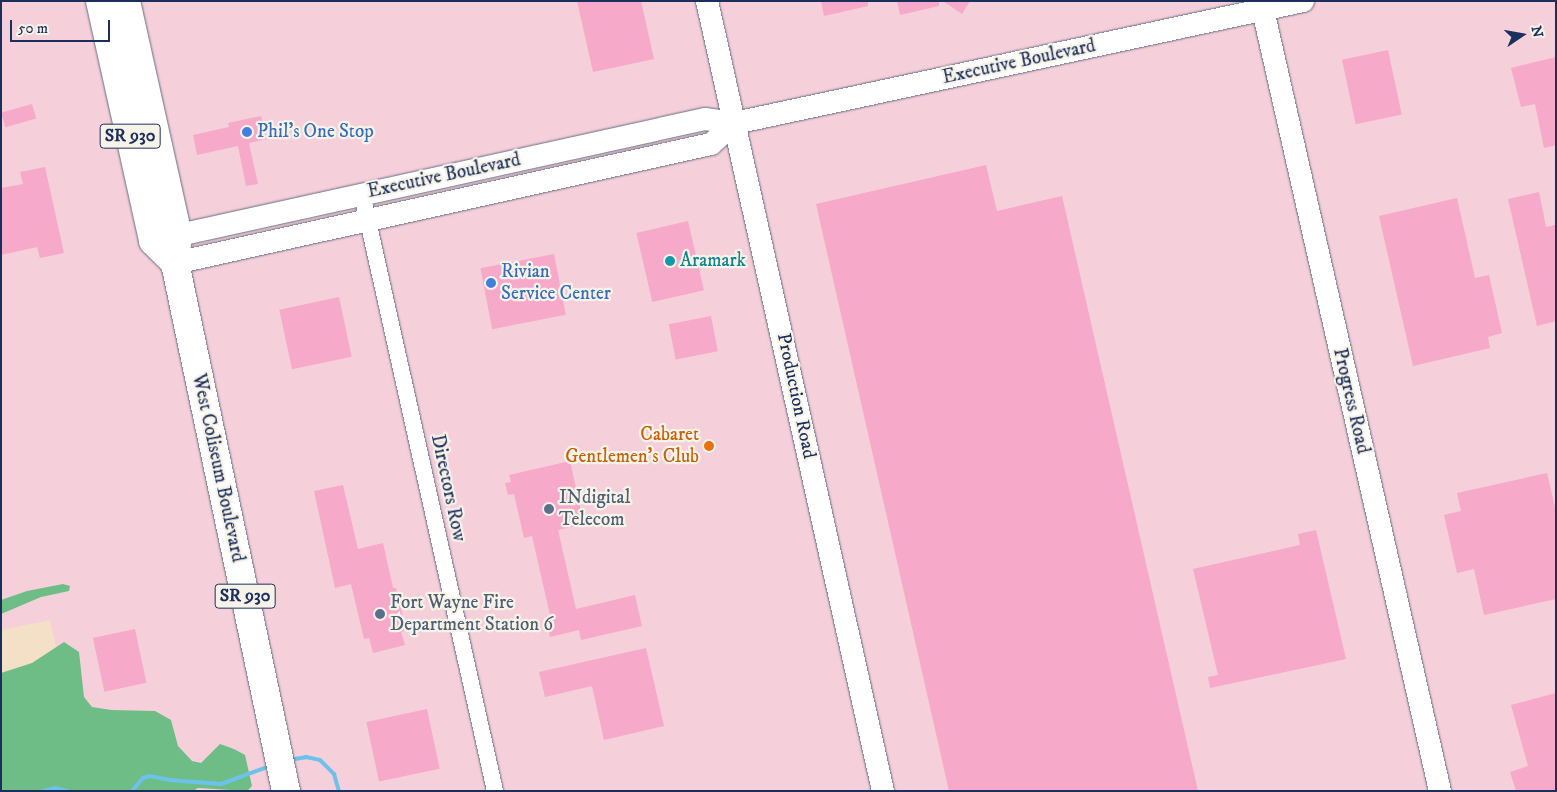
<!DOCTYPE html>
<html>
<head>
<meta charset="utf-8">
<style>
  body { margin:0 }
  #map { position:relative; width:1557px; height:792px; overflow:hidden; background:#f3e0c6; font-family:"IM FELL DW Pica",serif }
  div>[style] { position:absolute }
  .built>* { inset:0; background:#f5cfda }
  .forest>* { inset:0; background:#6ebd87 }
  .stream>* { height:4px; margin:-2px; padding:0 2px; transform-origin:2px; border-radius:2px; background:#6dc2ea }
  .building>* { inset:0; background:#f6a9c8; transform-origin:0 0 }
  .roads { filter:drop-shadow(0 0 1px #676d82) drop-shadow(0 0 1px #676d82) }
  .street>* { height:16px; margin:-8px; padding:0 8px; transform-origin:8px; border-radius:8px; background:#fff }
  .secondary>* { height:22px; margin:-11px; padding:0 11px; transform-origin:11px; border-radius:11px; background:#fff }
  .highway>* { height:28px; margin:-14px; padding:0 14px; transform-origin:14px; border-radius:14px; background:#fff }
  .dots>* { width:14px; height:14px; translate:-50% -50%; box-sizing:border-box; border:2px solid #f7f3e8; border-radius:50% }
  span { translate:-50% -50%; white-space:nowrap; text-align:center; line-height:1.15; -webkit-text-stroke:4.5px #f7f3e8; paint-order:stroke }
  .shield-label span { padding:1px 4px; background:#f7f3e8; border:1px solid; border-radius:4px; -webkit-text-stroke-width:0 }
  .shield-label { font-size:18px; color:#1b2f5e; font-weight:700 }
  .street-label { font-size:19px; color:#1b2f5e }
  .shop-label { font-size:19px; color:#366cbe }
  .left { translate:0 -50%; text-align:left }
  .culture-label { font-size:19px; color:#0d838f }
  .food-label { font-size:19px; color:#c56008 }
  .right { translate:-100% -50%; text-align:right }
  .service-label { font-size:19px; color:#4e5e75 }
  .frame { position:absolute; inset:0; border:2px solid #1b2f5e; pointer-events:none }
  .north { position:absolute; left:1497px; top:10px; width:50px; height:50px; -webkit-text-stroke:4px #f7f3e8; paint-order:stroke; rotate:78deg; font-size:14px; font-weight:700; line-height:20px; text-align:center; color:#1b2f5e }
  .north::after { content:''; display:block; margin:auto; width:18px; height:22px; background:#1b2f5e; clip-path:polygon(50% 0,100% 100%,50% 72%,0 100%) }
  .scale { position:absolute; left:10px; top:20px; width:100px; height:22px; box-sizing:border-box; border:2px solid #1b2f5e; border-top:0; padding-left:6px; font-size:15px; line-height:18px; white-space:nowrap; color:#1b2f5e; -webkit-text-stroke:4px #f7f3e8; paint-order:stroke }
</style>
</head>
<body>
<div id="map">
  <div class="built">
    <i style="clip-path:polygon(1px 1px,1556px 1px,1556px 791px,88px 791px,50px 620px,1px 630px)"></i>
  </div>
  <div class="forest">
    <i style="clip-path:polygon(63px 584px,70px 586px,69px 591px,41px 597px,1px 614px,1px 600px,27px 591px)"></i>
    <i style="clip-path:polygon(64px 642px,79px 652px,84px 697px,92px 707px,111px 710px,155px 711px,171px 720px,178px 746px,192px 761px,201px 763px,220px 744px,234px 749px,245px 755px,252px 786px,247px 791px,198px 788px,193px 791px,1px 791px,1px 673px,32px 663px)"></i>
  </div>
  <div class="stream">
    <i style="left:288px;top:760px;width:18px;rotate:-9deg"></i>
    <i style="left:306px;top:757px;width:14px;rotate:12deg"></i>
    <i style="left:320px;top:760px;width:20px;rotate:45deg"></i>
    <i style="left:334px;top:774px;width:18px;rotate:74deg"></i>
    <i style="left:43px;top:791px;width:12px;rotate:-14deg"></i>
    <i style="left:55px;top:788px;width:12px;rotate:14deg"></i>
    <i style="left:132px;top:791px;width:17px;rotate:-50deg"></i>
    <i style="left:143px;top:778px;width:6px;rotate:-18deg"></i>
    <i style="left:149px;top:776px;width:20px;rotate:11deg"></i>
    <i style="left:169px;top:780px;width:52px;rotate:4.4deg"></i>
    <i style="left:221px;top:784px;width:52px;rotate:-20.2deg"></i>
  </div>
  <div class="building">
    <i style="clip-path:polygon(577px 1px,641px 1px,654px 59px,593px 72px)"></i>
    <i style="clip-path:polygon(821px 1px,868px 1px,868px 6px,824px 16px)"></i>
    <i style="clip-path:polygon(897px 1px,939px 1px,939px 6px,900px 15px)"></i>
    <i style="clip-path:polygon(943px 1px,970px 1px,962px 14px)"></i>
    <i style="left:1388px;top:50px;width:66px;height:47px;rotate:78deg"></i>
    <i style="clip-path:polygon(1556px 57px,1556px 145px,1544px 148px,1535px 104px,1521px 107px,1511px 68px)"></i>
    <i style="left:32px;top:104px;width:15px;height:32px;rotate:74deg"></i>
    <i style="clip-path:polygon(261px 116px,267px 139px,249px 143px,258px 184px,246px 186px,238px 146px,197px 155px,193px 135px,229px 127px,228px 123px)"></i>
    <i style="clip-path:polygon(986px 165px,997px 211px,1062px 196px,1198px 791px,949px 791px,816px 204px)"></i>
    <i style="clip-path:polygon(45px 167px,64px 253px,40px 258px,37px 247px,1px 255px,1px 188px,23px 184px,20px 172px)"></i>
    <i style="clip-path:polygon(1539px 192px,1546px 227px,1556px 225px,1556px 321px,1537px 326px,1508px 199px)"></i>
    <i style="clip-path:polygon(1457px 198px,1475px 278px,1489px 275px,1502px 333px,1488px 337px,1490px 348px,1413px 366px,1379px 216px)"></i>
    <i style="left:688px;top:221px;width:71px;height:53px;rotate:77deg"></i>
    <i style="left:554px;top:254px;width:62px;height:75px;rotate:79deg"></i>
    <i style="left:339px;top:297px;width:61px;height:61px;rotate:78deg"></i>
    <i style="left:711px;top:316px;width:36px;height:43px;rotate:79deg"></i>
    <i style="clip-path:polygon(570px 461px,584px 524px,558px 530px,576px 609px,635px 595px,642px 626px,581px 640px,579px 630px,550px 637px,546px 616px,550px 615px,532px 536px,524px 538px,514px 494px,508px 495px,505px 483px,511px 482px,509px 475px)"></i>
    <i style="clip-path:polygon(1547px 473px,1556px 511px,1556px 599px,1484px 615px,1474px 569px,1457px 573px,1444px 515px,1461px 511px,1457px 493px)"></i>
    <i style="clip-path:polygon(343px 485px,358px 549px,383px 543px,393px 588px,396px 588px,406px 630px,401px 632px,405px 645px,373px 653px,369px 638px,364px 639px,351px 584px,335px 588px,314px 491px)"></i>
    <i style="clip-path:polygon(1316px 530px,1346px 659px,1210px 688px,1208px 677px,1218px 675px,1193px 569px,1300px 545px,1298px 534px)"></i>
    <i style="left:135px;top:629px;width:55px;height:43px;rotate:78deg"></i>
    <i style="clip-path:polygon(646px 648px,664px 726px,604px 740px,592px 686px,545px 697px,539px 672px)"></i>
    <i style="clip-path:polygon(1556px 693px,1556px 791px,1516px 791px,1510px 772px,1528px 766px,1511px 705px)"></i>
    <i style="left:427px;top:709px;width:61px;height:62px;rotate:78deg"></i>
  </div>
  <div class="roads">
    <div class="street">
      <i style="left:362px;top:194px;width:612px;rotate:77.44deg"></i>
    </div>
    <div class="secondary">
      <i style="left:707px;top:1px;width:809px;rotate:77.44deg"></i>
      <i style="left:1263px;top:10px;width:801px;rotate:77.23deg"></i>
      <i style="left:161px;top:239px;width:557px;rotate:-12.44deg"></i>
      <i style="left:705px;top:119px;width:30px;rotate:8deg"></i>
      <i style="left:735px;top:123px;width:581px;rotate:-12.12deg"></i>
      <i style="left:175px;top:263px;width:549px;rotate:-12.52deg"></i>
      <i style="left:711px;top:144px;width:32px;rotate:-41deg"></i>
    </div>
    <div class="highway">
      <i style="left:100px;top:1px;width:246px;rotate:77.5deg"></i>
      <i style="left:153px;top:241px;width:31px;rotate:45deg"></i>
      <i style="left:126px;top:1px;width:240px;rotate:77.5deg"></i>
      <i style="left:178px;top:235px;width:28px;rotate:96deg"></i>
      <i style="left:175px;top:263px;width:540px;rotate:78.13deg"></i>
    </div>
  </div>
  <div class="dots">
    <i style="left:247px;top:132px;background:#3f7fe0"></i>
    <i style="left:670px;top:261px;background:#0f9aa8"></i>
    <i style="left:491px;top:283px;background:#3f7fe0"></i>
    <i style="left:709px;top:446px;background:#e8710a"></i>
    <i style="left:549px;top:509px;background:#5c6f8a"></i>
    <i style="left:380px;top:614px;background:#5c6f8a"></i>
  </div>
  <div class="shield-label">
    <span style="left:130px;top:136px">SR 930</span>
    <span style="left:245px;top:596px">SR 930</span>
  </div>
  <div class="street-label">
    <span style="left:1019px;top:62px;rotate:-12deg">Executive Boulevard</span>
    <span style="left:444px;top:176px;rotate:-12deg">Executive Boulevard</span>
    <span style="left:796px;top:396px;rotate:78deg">Production Road</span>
    <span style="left:1351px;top:401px;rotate:77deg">Progress Road</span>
    <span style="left:218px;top:468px;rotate:78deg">West Coliseum Boulevard</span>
    <span style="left:448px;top:488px;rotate:78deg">Directors Row</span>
  </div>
  <div class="shop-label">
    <span class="left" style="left:257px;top:132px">Phil's One Stop</span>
    <span class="left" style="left:501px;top:283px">Rivian<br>Service Center</span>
  </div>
  <div class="culture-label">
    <span class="left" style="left:680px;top:261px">Aramark</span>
  </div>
  <div class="food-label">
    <span class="right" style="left:699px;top:446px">Cabaret<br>Gentlemen's Club</span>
  </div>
  <div class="service-label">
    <span class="left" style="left:559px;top:509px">INdigital<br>Telecom</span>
    <span class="left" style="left:390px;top:614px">Fort Wayne Fire<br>Department Station 6</span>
  </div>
  <div class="frame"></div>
  <div class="north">N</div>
  <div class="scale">50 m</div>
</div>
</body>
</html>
